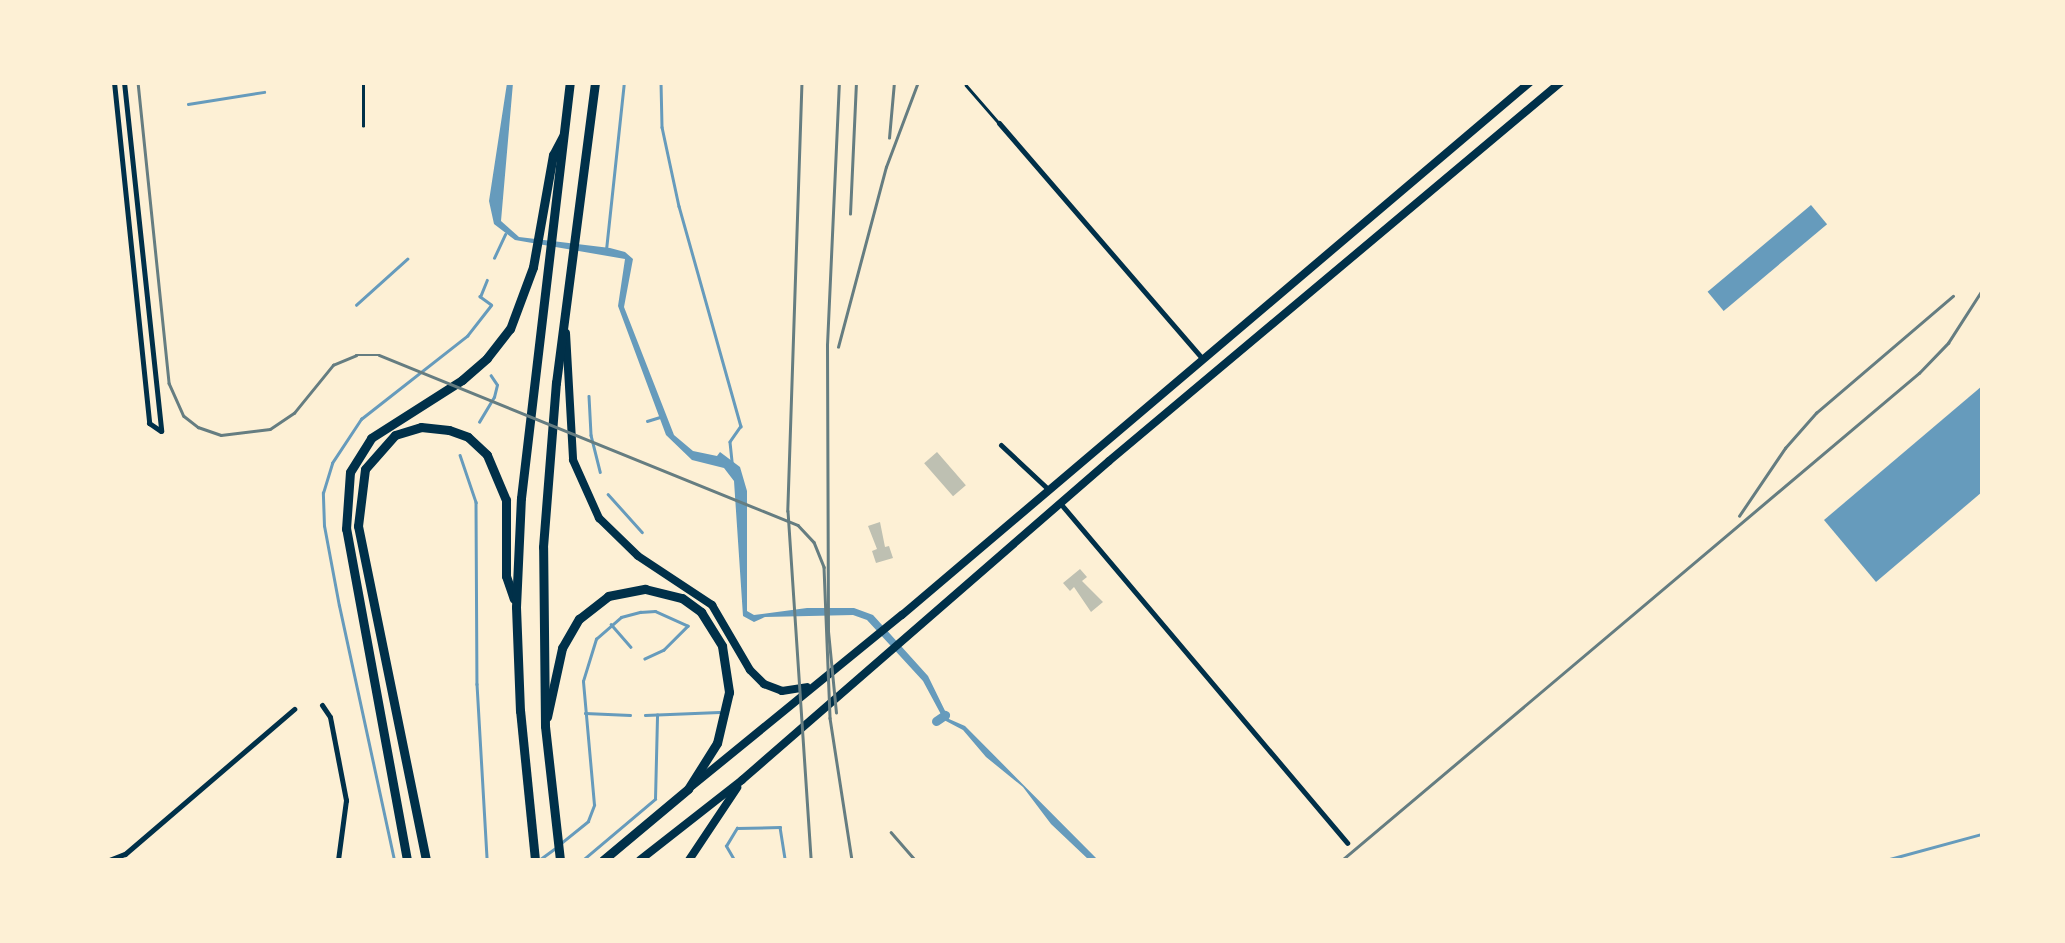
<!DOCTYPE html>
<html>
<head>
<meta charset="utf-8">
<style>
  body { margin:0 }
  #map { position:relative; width:2065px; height:943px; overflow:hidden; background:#fdf0d5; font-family:Helvetica,sans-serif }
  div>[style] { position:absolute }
  .water>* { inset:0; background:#669bbc; transform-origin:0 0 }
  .stream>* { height:2.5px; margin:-1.25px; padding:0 1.25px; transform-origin:1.25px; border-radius:1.25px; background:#669bbc }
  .canal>* { height:9px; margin:-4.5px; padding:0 4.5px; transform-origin:4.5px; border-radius:4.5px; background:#669bbc }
  .building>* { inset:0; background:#bec0b2; transform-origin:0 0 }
  .service>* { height:2.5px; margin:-1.25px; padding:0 1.25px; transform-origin:1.25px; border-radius:1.25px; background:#003049 }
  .minor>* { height:5px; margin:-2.5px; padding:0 2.5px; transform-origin:2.5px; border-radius:2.5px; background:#003049 }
  .primary>* { height:8px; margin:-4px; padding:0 4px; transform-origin:4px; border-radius:4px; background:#003049 }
  .trunk>* { height:9px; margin:-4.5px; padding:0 4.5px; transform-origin:4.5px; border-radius:4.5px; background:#003049 }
  .motorway>* { height:9px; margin:-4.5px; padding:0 4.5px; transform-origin:4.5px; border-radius:4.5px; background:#003049 }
  .tram>* { height:2.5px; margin:-1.25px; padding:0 1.25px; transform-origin:1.25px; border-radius:1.25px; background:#657d81 }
  .rail>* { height:2.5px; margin:-1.25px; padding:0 1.25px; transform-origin:1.25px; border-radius:1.25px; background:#657d81 }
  span { translate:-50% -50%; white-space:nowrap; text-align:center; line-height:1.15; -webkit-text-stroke:9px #fdf0d5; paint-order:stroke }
  .frame { position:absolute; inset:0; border:85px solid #fdf0d5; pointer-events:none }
</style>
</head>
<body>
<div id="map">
  <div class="water">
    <i style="clip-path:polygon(507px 83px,513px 83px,501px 221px,519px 237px,610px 248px,625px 252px,633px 259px,624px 307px,674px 435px,693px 451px,717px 456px,720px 452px,740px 467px,747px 491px,747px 611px,754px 615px,807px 608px,854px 608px,873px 615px,928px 676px,949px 719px,965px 726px,1098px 860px,1089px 860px,1051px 824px,1023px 787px,986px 757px,963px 730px,944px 720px,923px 681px,867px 620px,853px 615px,765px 617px,754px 622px,743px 616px,734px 481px,724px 468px,692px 460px,666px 435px,618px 306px,625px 259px,515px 240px,494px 224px,489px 201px)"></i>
    <i style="left:1811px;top:205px;width:25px;height:135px;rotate:50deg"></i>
    <i style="clip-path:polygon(1982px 386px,1982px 492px,1876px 582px,1824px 520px)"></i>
  </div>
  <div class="stream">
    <i style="left:661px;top:82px;width:45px;rotate:88.7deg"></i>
    <i style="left:662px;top:127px;width:81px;rotate:77.9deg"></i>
    <i style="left:679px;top:206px;width:229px;rotate:74.3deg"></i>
    <i style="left:741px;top:426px;width:19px;rotate:125deg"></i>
    <i style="left:730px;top:442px;width:20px;rotate:84deg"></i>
    <i style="left:188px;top:104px;width:77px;rotate:-9deg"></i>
    <i style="left:606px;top:250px;width:169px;rotate:-83.9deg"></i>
    <i style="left:494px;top:258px;width:26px;rotate:-65deg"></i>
    <i style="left:356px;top:305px;width:69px;rotate:-42deg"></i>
    <i style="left:589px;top:396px;width:39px;rotate:87deg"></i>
    <i style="left:591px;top:435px;width:38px;rotate:76deg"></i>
    <i style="left:647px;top:421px;width:14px;rotate:-17deg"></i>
    <i style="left:479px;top:422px;width:29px;rotate:-59deg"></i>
    <i style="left:494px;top:397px;width:12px;rotate:-76deg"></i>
    <i style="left:497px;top:385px;width:11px;rotate:-124deg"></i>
    <i style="left:460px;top:455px;width:50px;rotate:71.2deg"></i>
    <i style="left:476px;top:502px;width:182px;rotate:89.7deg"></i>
    <i style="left:477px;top:684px;width:176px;rotate:86.7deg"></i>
    <i style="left:608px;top:494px;width:51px;rotate:48.2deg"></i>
    <i style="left:611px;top:624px;width:30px;rotate:49deg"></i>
    <i style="left:585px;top:713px;width:45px;rotate:2.5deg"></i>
    <i style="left:645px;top:715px;width:74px;rotate:-2.3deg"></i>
    <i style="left:560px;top:844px;width:36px;rotate:-39deg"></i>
    <i style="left:588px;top:821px;width:17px;rotate:-69deg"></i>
    <i style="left:594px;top:805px;width:124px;rotate:-95.1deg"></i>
    <i style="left:583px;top:681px;width:44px;rotate:-72.8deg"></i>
    <i style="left:596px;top:639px;width:33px;rotate:-41deg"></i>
    <i style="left:621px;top:617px;width:20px;rotate:-15deg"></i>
    <i style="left:640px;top:612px;width:15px;rotate:-4deg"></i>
    <i style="left:655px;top:611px;width:36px;rotate:24deg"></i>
    <i style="left:688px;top:626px;width:34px;rotate:135deg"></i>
    <i style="left:664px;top:650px;width:21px;rotate:155deg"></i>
    <i style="left:584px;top:859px;width:93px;rotate:-40.2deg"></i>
    <i style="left:655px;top:799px;width:84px;rotate:-88.6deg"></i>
    <i style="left:394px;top:860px;width:260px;rotate:-102.2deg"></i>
    <i style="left:339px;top:606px;width:81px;rotate:-100.6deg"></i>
    <i style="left:324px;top:526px;width:33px;rotate:-92deg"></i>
    <i style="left:323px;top:493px;width:31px;rotate:-73deg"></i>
    <i style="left:332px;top:463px;width:53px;rotate:-56.6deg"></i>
    <i style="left:361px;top:419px;width:135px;rotate:-38.1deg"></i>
    <i style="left:467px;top:336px;width:39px;rotate:-52deg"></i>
    <i style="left:491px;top:305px;width:14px;rotate:-144deg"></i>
    <i style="left:480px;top:297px;width:18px;rotate:-68deg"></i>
    <i style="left:539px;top:860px;width:19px;rotate:-36deg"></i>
    <i style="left:734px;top:860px;width:16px;rotate:-120deg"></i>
    <i style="left:726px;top:846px;width:21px;rotate:-59deg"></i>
    <i style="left:737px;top:828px;width:43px;rotate:-1.3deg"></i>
    <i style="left:780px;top:827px;width:33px;rotate:81deg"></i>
    <i style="left:1886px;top:860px;width:99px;rotate:-15.2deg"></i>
  </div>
  <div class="canal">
    <i style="left:936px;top:721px;width:11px;rotate:-34deg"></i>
  </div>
  <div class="building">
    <i style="left:937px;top:452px;width:44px;height:17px;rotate:49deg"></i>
    <i style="clip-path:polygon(880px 522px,885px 547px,889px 546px,893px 558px,876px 563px,872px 551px,877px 549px,868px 526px)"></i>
    <i style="clip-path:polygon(1080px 569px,1087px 577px,1082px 581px,1103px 602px,1091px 612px,1074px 587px,1070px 591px,1063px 583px)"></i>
  </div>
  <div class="service">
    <i style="left:966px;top:85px;width:49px;rotate:49.1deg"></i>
    <i style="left:363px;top:126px;width:44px;rotate:-90deg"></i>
  </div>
  <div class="minor">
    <i style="left:114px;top:82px;width:343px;rotate:84.1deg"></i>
    <i style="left:149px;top:423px;width:14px;rotate:34deg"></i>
    <i style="left:124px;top:82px;width:351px;rotate:83.9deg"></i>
    <i style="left:999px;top:123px;width:311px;rotate:49.2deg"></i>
    <i style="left:1001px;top:445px;width:64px;rotate:43.1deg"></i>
    <i style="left:1060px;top:503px;width:445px;rotate:49.8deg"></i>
    <i style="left:322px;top:705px;width:14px;rotate:56deg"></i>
    <i style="left:330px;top:717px;width:85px;rotate:79.1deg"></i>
    <i style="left:346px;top:800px;width:61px;rotate:97.6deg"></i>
    <i style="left:109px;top:860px;width:17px;rotate:-21deg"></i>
    <i style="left:125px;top:854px;width:223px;rotate:-40.6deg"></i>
  </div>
  <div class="primary">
    <i style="left:566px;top:333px;width:127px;rotate:86.8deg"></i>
    <i style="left:573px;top:460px;width:64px;rotate:65.9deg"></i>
    <i style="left:599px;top:518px;width:54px;rotate:44.3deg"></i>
    <i style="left:638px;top:556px;width:89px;rotate:33.5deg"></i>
    <i style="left:712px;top:605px;width:75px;rotate:59.7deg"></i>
    <i style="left:750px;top:670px;width:20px;rotate:45deg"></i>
    <i style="left:764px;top:684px;width:19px;rotate:21deg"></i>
    <i style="left:782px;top:691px;width:25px;rotate:-9deg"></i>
    <i style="left:692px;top:786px;width:271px;rotate:-39.2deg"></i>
    <i style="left:902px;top:615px;width:824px;rotate:-40.32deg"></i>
    <i style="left:640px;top:860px;width:130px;rotate:-38.1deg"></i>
    <i style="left:742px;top:780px;width:486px;rotate:-41deg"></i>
    <i style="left:1109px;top:461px;width:590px;rotate:-39.98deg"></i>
    <i style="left:689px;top:860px;width:87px;rotate:-56.3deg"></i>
  </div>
  <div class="trunk">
    <i style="left:547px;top:717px;width:71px;rotate:-77.7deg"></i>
    <i style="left:562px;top:648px;width:34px;rotate:-60deg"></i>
    <i style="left:579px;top:619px;width:37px;rotate:-38deg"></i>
    <i style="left:608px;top:596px;width:38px;rotate:-11deg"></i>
    <i style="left:645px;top:589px;width:38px;rotate:14deg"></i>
    <i style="left:682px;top:598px;width:24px;rotate:36deg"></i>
    <i style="left:701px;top:612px;width:40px;rotate:58deg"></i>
    <i style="left:722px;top:646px;width:47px;rotate:81.3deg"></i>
    <i style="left:729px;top:692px;width:52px;rotate:103.2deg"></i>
    <i style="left:717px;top:743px;width:54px;rotate:122.2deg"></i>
    <i style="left:688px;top:789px;width:111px;rotate:140.1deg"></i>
    <i style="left:407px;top:860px;width:337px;rotate:-100.4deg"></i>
    <i style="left:346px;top:529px;width:57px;rotate:-86deg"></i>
    <i style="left:350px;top:472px;width:40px;rotate:-58deg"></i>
    <i style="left:371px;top:438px;width:108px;rotate:-32.5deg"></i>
    <i style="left:462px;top:380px;width:33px;rotate:-41deg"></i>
    <i style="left:487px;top:358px;width:37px;rotate:-52deg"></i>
    <i style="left:510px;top:329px;width:66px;rotate:-69.6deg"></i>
    <i style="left:533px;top:267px;width:114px;rotate:-79.9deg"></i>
    <i style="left:553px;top:155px;width:21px;rotate:-62deg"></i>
  </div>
  <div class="motorway">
    <i style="left:426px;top:860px;width:341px;rotate:-101.5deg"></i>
    <i style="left:358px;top:526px;width:57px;rotate:-83deg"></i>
    <i style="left:365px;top:469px;width:45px;rotate:-48.6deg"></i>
    <i style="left:395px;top:435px;width:27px;rotate:-17deg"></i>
    <i style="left:421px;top:427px;width:28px;rotate:6deg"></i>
    <i style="left:449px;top:430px;width:20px;rotate:20deg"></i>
    <i style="left:468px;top:437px;width:26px;rotate:43deg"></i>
    <i style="left:487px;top:455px;width:49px;rotate:67.1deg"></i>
    <i style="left:506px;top:500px;width:76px;rotate:90deg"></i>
    <i style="left:506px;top:576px;width:24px;rotate:71deg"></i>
    <i style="left:535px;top:860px;width:150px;rotate:-95.7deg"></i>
    <i style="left:520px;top:711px;width:104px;rotate:-92.2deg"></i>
    <i style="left:516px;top:607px;width:109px;rotate:-87.4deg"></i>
    <i style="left:521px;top:498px;width:419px;rotate:-83.3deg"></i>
    <i style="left:560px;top:860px;width:135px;rotate:-96.4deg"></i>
    <i style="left:545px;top:726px;width:179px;rotate:-90.6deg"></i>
    <i style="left:543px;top:547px;width:165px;rotate:-85.5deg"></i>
    <i style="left:556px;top:383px;width:304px;rotate:-82.6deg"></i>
  </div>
  <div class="tram">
    <i style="left:138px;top:82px;width:303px;rotate:84.1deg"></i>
    <i style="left:169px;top:383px;width:36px;rotate:66deg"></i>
    <i style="left:184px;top:416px;width:18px;rotate:38deg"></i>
    <i style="left:198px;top:427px;width:24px;rotate:19deg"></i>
    <i style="left:221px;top:435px;width:49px;rotate:-7deg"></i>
    <i style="left:270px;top:429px;width:29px;rotate:-34deg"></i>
    <i style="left:294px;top:413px;width:62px;rotate:-50.9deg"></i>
    <i style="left:333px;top:365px;width:25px;rotate:-23deg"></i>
    <i style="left:356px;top:355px;width:23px"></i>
    <i style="left:379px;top:355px;width:452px;rotate:22.1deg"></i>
    <i style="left:798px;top:525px;width:23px;rotate:47deg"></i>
    <i style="left:814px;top:542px;width:27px;rotate:68deg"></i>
    <i style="left:824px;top:567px;width:151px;rotate:87.7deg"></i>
    <i style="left:830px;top:718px;width:144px;rotate:81.2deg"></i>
  </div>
  <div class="rail">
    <i style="left:802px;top:82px;width:429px;rotate:91.9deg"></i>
    <i style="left:788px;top:511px;width:350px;rotate:86.2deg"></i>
    <i style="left:889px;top:138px;width:56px;rotate:-84.9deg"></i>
    <i style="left:850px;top:214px;width:132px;rotate:-87.4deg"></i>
    <i style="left:838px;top:347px;width:186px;rotate:-75.1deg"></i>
    <i style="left:886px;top:167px;width:91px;rotate:-69.4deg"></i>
    <i style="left:1739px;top:516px;width:82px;rotate:-55.9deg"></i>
    <i style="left:1785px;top:448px;width:47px;rotate:-48.5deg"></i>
    <i style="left:1816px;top:413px;width:180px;rotate:-40.5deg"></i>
    <i style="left:836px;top:713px;width:82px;rotate:-95.6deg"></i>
    <i style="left:828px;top:631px;width:286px;rotate:-90.2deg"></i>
    <i style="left:827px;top:345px;width:263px;rotate:-87.4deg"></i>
    <i style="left:891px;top:832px;width:37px;rotate:49deg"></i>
    <i style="left:1342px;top:860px;width:755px;rotate:-40.17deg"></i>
    <i style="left:1919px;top:373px;width:42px;rotate:-46deg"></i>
    <i style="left:1948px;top:343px;width:63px;rotate:-57.3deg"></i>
  </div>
  <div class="frame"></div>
</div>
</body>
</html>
